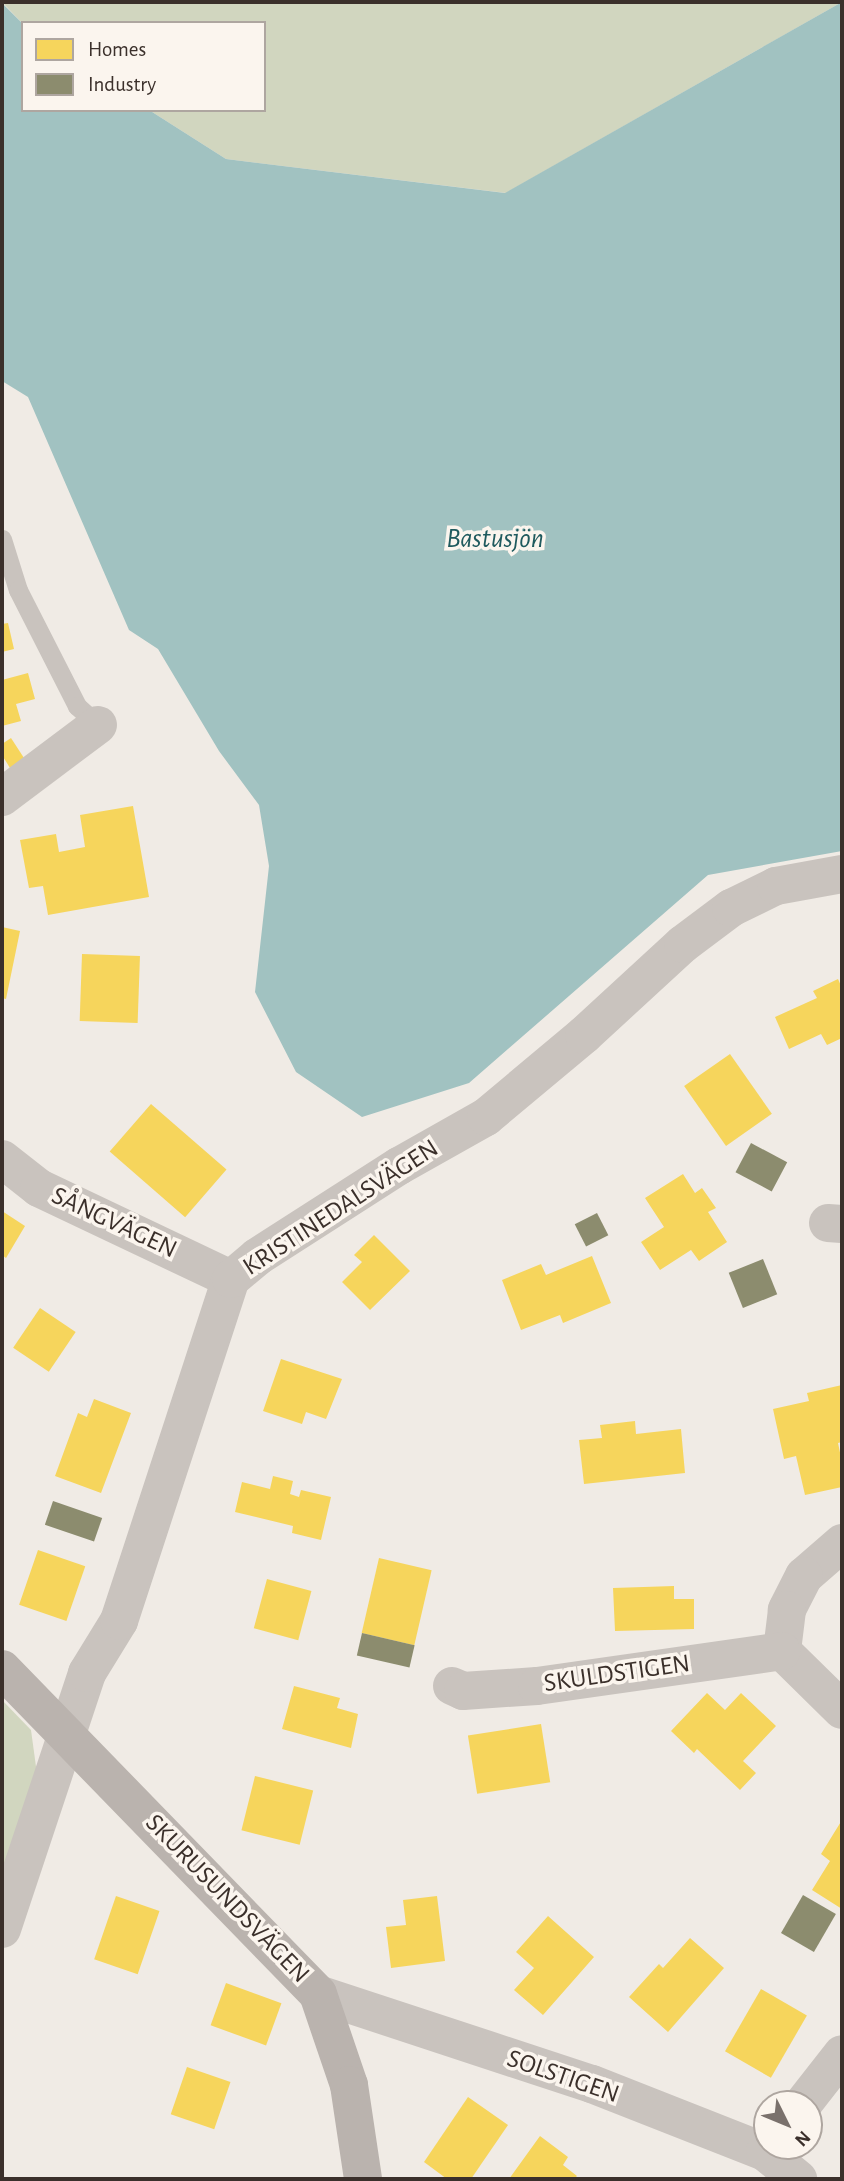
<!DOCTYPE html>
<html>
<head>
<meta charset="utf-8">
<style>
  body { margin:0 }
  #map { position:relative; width:844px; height:2181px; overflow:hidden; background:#f0ebe5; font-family:"Alegreya Sans",sans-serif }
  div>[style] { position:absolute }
  .green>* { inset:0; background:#d1d6bf }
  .water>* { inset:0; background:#a1c2c1 }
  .homes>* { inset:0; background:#f6d55c; transform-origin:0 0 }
  .industry>* { inset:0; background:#8c8c6e; transform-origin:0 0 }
  .lane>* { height:19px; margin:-9.5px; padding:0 9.5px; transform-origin:9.5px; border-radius:9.5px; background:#c9c3be }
  .street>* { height:38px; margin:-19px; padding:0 19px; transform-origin:19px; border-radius:19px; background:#c9c3be }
  .secondary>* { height:38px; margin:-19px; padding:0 19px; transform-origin:19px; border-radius:19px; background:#bab3ae }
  span { translate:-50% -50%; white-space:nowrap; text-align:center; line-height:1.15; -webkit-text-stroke:7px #fbf5ee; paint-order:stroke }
  .street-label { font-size:26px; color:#3b302b }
  .water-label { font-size:28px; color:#1f5a5e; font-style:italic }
  .frame { position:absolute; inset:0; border:4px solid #3b302b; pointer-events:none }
  .legend { position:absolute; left:21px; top:21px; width:245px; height:91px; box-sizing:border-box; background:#fbf5ee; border:2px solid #aea6a0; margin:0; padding:9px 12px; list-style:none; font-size:21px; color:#3b302b }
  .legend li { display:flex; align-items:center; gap:14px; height:35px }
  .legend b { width:35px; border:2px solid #aea6a0 }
  .north { position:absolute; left:753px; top:2090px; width:70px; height:70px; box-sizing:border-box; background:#fbf5ee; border:2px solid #aea6a0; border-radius:50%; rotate:133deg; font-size:19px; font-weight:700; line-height:28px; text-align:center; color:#3b302b }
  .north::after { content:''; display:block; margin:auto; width:24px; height:32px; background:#7a716c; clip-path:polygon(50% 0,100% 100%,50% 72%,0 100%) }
</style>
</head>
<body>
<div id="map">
  <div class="green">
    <i style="clip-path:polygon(2px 2px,842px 2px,506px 193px,226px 159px,149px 110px,264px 110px,264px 23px,23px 24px)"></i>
    <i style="clip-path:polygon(2px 1700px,31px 1730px,37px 1774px,2px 1879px)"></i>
  </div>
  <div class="water">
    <i style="clip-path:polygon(842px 2px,842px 851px,708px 875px,469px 1083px,362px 1117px,296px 1072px,255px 992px,269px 866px,259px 805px,219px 751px,158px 649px,129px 630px,28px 397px,2px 381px,2px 3px,23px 24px,23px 110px,149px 110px,226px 159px,505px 193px)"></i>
  </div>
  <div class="homes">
    <i style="clip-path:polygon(8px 623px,14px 649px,2px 652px,2px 624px)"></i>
    <i style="clip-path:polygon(28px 673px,35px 699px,16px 704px,21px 721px,2px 726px,2px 680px)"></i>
    <i style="clip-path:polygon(11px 738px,24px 758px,10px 768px,2px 755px,2px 744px)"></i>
    <i style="clip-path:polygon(133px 806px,149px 897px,48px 915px,43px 886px,29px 888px,20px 840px,56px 834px,59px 852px,85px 847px,80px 815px)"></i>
    <i style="clip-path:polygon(2px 927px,20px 931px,6px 999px,2px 998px)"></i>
    <i style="left:82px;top:954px;width:58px;height:67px;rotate:2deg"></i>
    <i style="clip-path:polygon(838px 979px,842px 988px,842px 1038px,827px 1045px,821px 1034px,789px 1049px,775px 1017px,817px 998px,813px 991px)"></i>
    <i style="left:730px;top:1054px;width:73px;height:56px;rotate:55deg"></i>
    <i style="left:151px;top:1104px;width:100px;height:63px;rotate:41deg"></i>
    <i style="clip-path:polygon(683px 1174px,695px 1193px,702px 1188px,716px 1208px,708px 1212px,727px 1242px,699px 1261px,691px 1250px,660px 1270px,641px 1242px,664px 1227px,645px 1198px)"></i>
    <i style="clip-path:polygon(2px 1211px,25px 1226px,6px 1258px,2px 1255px)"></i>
    <i style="clip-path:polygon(374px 1235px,410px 1271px,370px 1310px,342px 1282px,362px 1262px,354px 1255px)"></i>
    <i style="clip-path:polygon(592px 1256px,611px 1303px,563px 1323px,560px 1315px,521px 1330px,502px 1280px,541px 1264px,546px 1275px)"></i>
    <i style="left:40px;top:1308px;width:43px;height:48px;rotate:34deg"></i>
    <i style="clip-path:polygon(281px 1359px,342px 1379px,326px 1419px,306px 1412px,302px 1424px,263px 1411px)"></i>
    <i style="clip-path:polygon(842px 1385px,842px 1442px,838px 1443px,842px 1462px,842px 1487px,805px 1495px,796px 1456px,784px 1459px,773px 1409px,809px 1401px,807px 1393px)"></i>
    <i style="clip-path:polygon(94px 1399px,131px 1413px,101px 1493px,55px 1476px,78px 1413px,87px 1417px)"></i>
    <i style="clip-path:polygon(635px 1421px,636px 1434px,681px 1429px,685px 1473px,584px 1484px,579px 1440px,602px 1438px,600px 1425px)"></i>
    <i style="clip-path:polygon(273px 1476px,293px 1481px,290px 1494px,299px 1497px,301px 1490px,331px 1497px,321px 1540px,292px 1533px,293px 1526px,235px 1512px,242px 1482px,270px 1489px)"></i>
    <i style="left:38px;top:1550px;width:50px;height:58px;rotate:19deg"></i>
    <i style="left:379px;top:1558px;width:54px;height:77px;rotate:13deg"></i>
    <i style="left:267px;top:1579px;width:46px;height:51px;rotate:15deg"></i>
    <i style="clip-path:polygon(674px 1586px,674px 1599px,694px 1599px,694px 1629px,615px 1631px,613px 1588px)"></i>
    <i style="clip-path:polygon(294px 1686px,340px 1698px,337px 1708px,358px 1714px,351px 1748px,282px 1729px)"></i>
    <i style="clip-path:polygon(707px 1693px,725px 1710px,741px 1693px,776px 1726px,743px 1761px,756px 1773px,740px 1790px,697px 1749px,694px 1753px,671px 1731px)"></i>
    <i style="left:541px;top:1724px;width:59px;height:74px;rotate:81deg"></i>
    <i style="left:255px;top:1776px;width:60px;height:56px;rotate:14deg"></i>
    <i style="clip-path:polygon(842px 1820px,842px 1909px,812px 1890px,830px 1861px,821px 1854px)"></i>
    <i style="left:116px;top:1896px;width:46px;height:67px;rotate:19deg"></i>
    <i style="clip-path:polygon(437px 1896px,445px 1961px,391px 1968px,386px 1927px,406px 1925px,403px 1900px)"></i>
    <i style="clip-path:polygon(548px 1916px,594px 1957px,543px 2015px,514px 1990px,534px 1968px,516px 1952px)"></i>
    <i style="clip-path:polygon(690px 1938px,724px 1968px,668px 2032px,629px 1997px,659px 1964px,663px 1968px)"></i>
    <i style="left:226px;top:1983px;width:59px;height:45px;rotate:20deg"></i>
    <i style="left:761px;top:1989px;width:53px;height:72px;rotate:30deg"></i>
    <i style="left:187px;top:2067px;width:46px;height:50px;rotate:19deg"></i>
    <i style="clip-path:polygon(468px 2097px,508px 2125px,471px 2179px,447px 2179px,424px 2162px)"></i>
    <i style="clip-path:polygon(540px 2136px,568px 2157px,563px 2165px,577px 2176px,574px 2179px,509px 2179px)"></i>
  </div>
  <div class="industry">
    <i style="left:751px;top:1143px;width:41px;height:33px;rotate:28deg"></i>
    <i style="left:597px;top:1213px;width:25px;height:25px;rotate:63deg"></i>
    <i style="left:763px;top:1259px;width:38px;height:37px;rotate:68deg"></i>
    <i style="left:53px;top:1501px;width:52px;height:25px;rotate:19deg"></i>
    <i style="left:362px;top:1633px;width:54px;height:23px;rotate:13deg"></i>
    <i style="left:803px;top:1895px;width:38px;height:44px;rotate:30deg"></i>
  </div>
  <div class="lane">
    <i style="left:2px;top:539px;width:53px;rotate:72.6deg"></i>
    <i style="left:18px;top:590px;width:130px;rotate:63deg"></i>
    <i style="left:77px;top:706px;width:28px;rotate:42deg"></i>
  </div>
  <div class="street">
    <i style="left:2px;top:797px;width:120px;rotate:-36.9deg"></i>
    <i style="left:2px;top:1159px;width:47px;rotate:38.1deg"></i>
    <i style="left:39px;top:1188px;width:212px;rotate:25.4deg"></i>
    <i style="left:828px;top:1223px;width:14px;rotate:4deg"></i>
    <i style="left:842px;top:1543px;width:50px;rotate:139deg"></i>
    <i style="left:804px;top:1576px;width:38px;rotate:117deg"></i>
    <i style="left:787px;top:1610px;width:41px;rotate:97deg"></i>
    <i style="left:782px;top:1651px;width:84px;rotate:44.5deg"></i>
    <i style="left:452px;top:1686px;width:12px;rotate:24deg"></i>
    <i style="left:463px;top:1691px;width:74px;rotate:-3.9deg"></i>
    <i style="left:537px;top:1686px;width:247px;rotate:-8.1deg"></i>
    <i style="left:2px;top:1929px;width:270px;rotate:-71.6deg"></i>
    <i style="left:87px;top:1673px;width:61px;rotate:-58.4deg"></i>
    <i style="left:119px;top:1621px;width:360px;rotate:-71.9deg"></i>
    <i style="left:231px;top:1279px;width:34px;rotate:-40deg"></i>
    <i style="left:257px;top:1257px;width:169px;rotate:-32.7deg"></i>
    <i style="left:399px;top:1166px;width:100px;rotate:-29.4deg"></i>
    <i style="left:486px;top:1117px;width:128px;rotate:-39.9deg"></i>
    <i style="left:584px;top:1035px;width:134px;rotate:-42.6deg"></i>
    <i style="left:683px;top:944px;width:60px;rotate:-36.9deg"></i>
    <i style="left:731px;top:908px;width:50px;rotate:-26.1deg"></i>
    <i style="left:776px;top:886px;width:67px;rotate:-10.3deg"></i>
    <i style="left:318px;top:1994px;width:288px;rotate:18.2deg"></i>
    <i style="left:592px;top:2084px;width:186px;rotate:21.5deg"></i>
    <i style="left:765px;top:2152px;width:43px;rotate:39.3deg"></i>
    <i style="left:803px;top:2104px;width:63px;rotate:-52deg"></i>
  </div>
  <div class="secondary">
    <i style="left:2px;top:1669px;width:453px;rotate:45.8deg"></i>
    <i style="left:318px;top:1994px;width:96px;rotate:71.2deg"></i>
    <i style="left:349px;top:2085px;width:95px;rotate:81.5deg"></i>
  </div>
  <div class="street-label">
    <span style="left:341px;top:1208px;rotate:-33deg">KRISTINEDALSVÄGEN</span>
    <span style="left:114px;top:1223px;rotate:25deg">SÅNGVÄGEN</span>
    <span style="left:617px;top:1674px;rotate:-8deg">SKULDSTIGEN</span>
    <span style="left:227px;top:1899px;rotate:46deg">SKURUSUNDSVÄGEN</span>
    <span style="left:563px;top:2077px;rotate:19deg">SOLSTIGEN</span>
  </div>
  <div class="water-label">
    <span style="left:495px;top:539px">Bastusjön</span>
  </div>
  <div class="frame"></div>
  <ul class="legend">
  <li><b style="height:19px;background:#f6d55c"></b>Homes</li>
  <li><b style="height:19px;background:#8c8c6e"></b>Industry</li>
  </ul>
  <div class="north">N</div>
</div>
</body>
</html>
